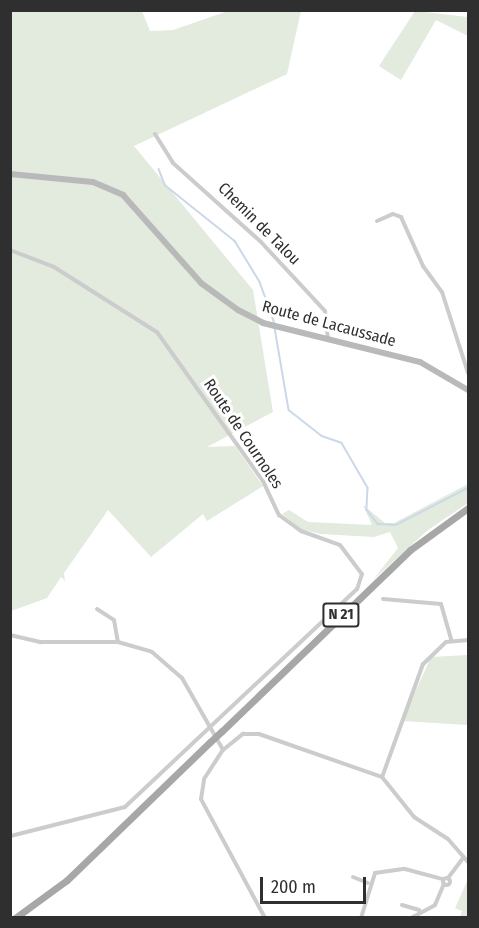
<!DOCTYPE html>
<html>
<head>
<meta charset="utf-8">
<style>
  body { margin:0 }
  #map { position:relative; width:479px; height:928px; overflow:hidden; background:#fff; font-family:"Fira Sans Condensed",sans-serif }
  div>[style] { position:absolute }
  .green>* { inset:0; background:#e2ebde }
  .stream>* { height:1.5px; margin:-0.75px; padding:0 0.75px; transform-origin:0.75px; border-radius:0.75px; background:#cbd8e9 }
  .street>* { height:4px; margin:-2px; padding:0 2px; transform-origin:2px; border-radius:2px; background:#ccc }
  .street>.ring { margin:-2px; padding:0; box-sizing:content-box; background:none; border:4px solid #ccc; border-radius:50% }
  .secondary>* { height:6px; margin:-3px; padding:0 3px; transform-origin:3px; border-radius:3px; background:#b9b9b9 }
  .primary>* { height:7px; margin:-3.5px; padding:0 3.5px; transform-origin:3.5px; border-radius:3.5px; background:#a7a7a7 }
  .primary-bridge>* { height:7px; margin:-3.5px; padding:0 3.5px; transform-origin:3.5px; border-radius:3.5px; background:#a7a7a7 }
  span { translate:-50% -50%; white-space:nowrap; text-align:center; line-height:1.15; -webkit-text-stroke:6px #fff; paint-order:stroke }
  .shield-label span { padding:2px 4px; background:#fff; border:2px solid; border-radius:4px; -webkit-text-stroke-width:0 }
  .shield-label { font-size:15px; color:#2f2f2f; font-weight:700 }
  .street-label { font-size:16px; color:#2f2f2f }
  .frame { position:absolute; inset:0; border:12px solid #2f2f2f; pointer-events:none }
  .scale { position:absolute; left:260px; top:877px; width:106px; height:27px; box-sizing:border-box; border:3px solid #2f2f2f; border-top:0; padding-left:8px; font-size:18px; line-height:21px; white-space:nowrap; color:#2f2f2f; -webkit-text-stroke:4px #fff; paint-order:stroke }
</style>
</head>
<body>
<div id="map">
  <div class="green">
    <i style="clip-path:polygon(10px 11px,142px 11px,150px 31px,173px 30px,228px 11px,301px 11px,287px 74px,134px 146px,253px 290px,273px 412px,207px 447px,235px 446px,263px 486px,207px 521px,203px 514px,151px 557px,108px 510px,64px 573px,65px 581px,61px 577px,47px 598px,11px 611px)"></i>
    <i style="clip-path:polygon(415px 11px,468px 17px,468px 36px,436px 20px,401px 80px,379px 66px)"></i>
    <i style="clip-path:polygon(468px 484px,468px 503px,428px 530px,373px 580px,398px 548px,390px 532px,374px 537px,321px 534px,300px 529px,282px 514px,289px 510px,308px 522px,372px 525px,363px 505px,385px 523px,394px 523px)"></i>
    <i style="clip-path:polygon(468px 655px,468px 725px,402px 721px,431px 657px)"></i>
    <i style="clip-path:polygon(468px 879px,468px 917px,460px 917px,462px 911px,455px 908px)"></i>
  </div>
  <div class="stream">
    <i style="left:159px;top:169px;width:17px;rotate:69deg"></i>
    <i style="left:165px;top:185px;width:90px;rotate:38.7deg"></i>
    <i style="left:235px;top:241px;width:48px;rotate:58.6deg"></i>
    <i style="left:260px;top:282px;width:45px;rotate:70.3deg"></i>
    <i style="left:275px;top:328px;width:83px;rotate:80.3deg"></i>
    <i style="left:289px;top:410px;width:42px;rotate:38.2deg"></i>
    <i style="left:322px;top:436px;width:21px;rotate:19deg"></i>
    <i style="left:342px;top:443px;width:52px;rotate:60deg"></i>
    <i style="left:368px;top:488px;width:22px;rotate:93deg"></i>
    <i style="left:367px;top:510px;width:18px;rotate:52deg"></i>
    <i style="left:378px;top:524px;width:18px;rotate:3deg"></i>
    <i style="left:396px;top:525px;width:81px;rotate:-27.2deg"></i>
  </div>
  <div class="street">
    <i style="left:155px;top:134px;width:34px;rotate:58deg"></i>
    <i style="left:173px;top:163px;width:118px;rotate:41.9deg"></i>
    <i style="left:261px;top:242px;width:94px;rotate:47.2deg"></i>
    <i style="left:325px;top:311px;width:28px;rotate:84deg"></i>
    <i style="left:377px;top:221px;width:17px;rotate:-24deg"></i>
    <i style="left:393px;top:214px;width:9px;rotate:21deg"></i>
    <i style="left:401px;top:217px;width:54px;rotate:65.8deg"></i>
    <i style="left:423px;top:266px;width:32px;rotate:54deg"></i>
    <i style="left:442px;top:292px;width:85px;rotate:72.2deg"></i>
    <i style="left:10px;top:250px;width:47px;rotate:21.1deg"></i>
    <i style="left:54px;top:267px;width:122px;rotate:32.3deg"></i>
    <i style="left:157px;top:332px;width:183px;rotate:54.6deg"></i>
    <i style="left:263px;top:481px;width:38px;rotate:65deg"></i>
    <i style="left:279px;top:515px;width:27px;rotate:36deg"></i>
    <i style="left:301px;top:531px;width:41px;rotate:19.7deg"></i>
    <i style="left:340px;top:545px;width:36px;rotate:53deg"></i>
    <i style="left:362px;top:574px;width:16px;rotate:108deg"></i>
    <i style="left:357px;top:589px;width:318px;rotate:136.8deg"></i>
    <i style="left:125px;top:807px;width:119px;rotate:165.8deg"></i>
    <i style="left:383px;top:599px;width:58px;rotate:4.9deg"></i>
    <i style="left:441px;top:604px;width:37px;rotate:74deg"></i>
    <i style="left:97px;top:609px;width:20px;rotate:33deg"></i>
    <i style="left:114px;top:620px;width:22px;rotate:80deg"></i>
    <i style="left:10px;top:635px;width:32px;rotate:13deg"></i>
    <i style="left:41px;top:642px;width:77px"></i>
    <i style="left:118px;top:642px;width:35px;rotate:16deg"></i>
    <i style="left:152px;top:652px;width:40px;rotate:41deg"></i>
    <i style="left:182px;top:678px;width:83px;rotate:60.3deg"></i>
    <i style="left:468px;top:640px;width:22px;rotate:175deg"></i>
    <i style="left:446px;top:642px;width:32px;rotate:136deg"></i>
    <i style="left:423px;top:664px;width:120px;rotate:109.9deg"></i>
    <i style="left:382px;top:777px;width:51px;rotate:51.3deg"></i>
    <i style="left:414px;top:817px;width:40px;rotate:32.9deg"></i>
    <i style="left:448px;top:839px;width:30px;rotate:49deg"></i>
    <i style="left:353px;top:877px;width:16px;rotate:22deg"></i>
    <i class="ring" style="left:442.5px;top:877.5px;width:3px;height:3px"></i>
    <i style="left:448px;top:878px;width:26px;rotate:-53deg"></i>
    <i style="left:402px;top:905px;width:18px;rotate:16deg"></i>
    <i style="left:265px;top:918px;width:135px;rotate:-118.3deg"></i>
    <i style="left:201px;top:799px;width:20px;rotate:-81deg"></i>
    <i style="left:204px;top:779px;width:35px;rotate:-57deg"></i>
    <i style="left:223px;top:750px;width:26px;rotate:-39deg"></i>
    <i style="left:243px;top:734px;width:16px"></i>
    <i style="left:259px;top:734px;width:130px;rotate:19.3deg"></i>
    <i style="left:361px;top:918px;width:47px;rotate:-72.7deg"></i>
    <i style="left:375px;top:873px;width:30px;rotate:-8deg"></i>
    <i style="left:405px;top:869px;width:39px;rotate:15deg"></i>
    <i style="left:411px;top:918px;width:27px;rotate:-28deg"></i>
    <i style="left:435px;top:905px;width:23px;rotate:-67deg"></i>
  </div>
  <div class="secondary">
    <i style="left:10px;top:174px;width:83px;rotate:5.5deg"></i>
    <i style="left:93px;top:182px;width:33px;rotate:23deg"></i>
    <i style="left:123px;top:195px;width:118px;rotate:48.4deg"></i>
    <i style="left:201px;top:283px;width:46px;rotate:36.1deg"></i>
    <i style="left:238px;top:310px;width:28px;rotate:27deg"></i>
    <i style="left:263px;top:323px;width:162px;rotate:14deg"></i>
    <i style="left:420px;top:362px;width:56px;rotate:30.3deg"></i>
  </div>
  <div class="primary">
    <i style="left:222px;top:731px;width:261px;rotate:-43.9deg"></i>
    <i style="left:410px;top:550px;width:72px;rotate:-35.9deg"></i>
    <i style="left:15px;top:918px;width:64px;rotate:-36.2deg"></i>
    <i style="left:67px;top:880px;width:199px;rotate:-44deg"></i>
  </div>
  <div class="primary-bridge">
    <i style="left:210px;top:742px;width:16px;rotate:-43deg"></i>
  </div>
  <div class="shield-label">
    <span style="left:341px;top:615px">N 21</span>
  </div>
  <div class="street-label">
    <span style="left:259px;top:224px;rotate:45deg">Chemin de Talou</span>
    <span style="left:329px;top:324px;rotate:15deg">Route de Lacaussade</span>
    <span style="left:243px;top:434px;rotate:56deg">Route de Cournoles</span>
  </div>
  <div class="frame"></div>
  <div class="scale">200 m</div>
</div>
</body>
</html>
